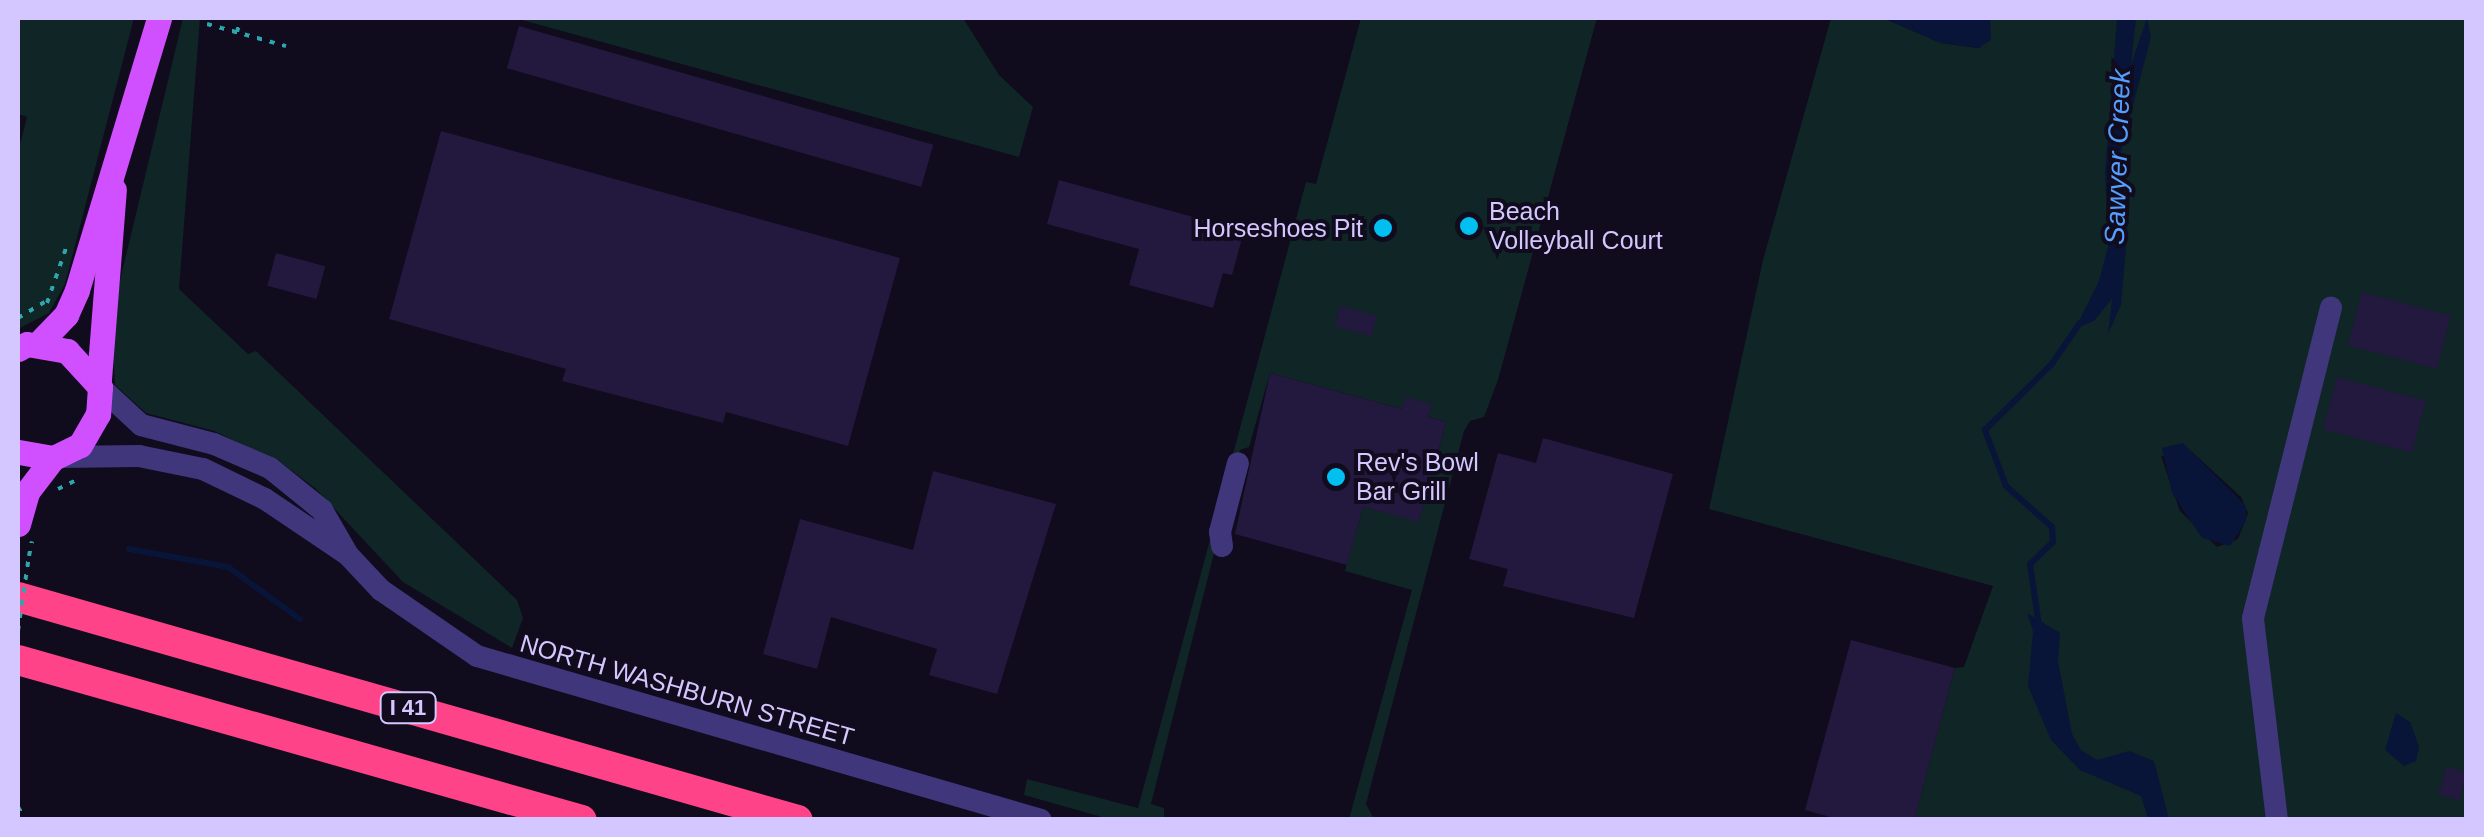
<!DOCTYPE html>
<html>
<head>
<meta charset="utf-8">
<style>
  body { margin:0 }
  #map { position:relative; width:2484px; height:837px; overflow:hidden; background:#100b1d; font-family:Helvetica,sans-serif }
  div>[style] { position:absolute }
  .green>* { inset:0; background:#0f2526 }
  .water>* { inset:0; background:#091538 }
  .stream>* { height:6px; margin:-3px; padding:0 3px; transform-origin:3px; border-radius:3px; background:#091538 }
  .building>* { inset:0; background:#23183d; transform-origin:0 0 }
  .path>* { height:4px; margin-top:-2px; transform-origin:0; background:repeating-linear-gradient(90deg,#2da7ad 0 5px,transparent 0 13px) }
  .minor>* { height:22px; margin:-11px; padding:0 11px; transform-origin:11px; border-radius:11px; background:#40367c }
  .major>* { height:25px; margin:-12.5px; padding:0 12.5px; transform-origin:12.5px; border-radius:12.5px; background:#d04ffe }
  .highway>* { height:30px; margin:-15px; padding:0 15px; transform-origin:15px; border-radius:15px; background:#fe4388 }
  .path-bridge>* { height:4px; margin-top:-2px; transform-origin:0; background:repeating-linear-gradient(90deg,#2da7ad 0 5px,transparent 0 13px) }
  .dots>* { width:28px; height:28px; translate:-50% -50%; box-sizing:border-box; border:5px solid #100b1d; border-radius:50% }
  span { translate:-50% -50%; white-space:nowrap; text-align:center; line-height:1.15; -webkit-text-stroke:8px #100b1d; paint-order:stroke }
  .shield-label span { padding:2px 8px; background:#100b1d; border:2px solid; border-radius:8px; -webkit-text-stroke-width:0 }
  .shield-label { font-size:22px; color:#d4c7ff; font-weight:700 }
  .poi-label { font-size:25px; color:#d4c7ff }
  .left { translate:0 -50%; text-align:left }
  .right { translate:-100% -50%; text-align:right }
  .street-label { font-size:25px; color:#d4c7ff }
  .water-label { font-size:28px; color:#569efe; font-style:italic }
  .frame { position:absolute; inset:0; border:20px solid #d4c7ff; pointer-events:none }
</style>
</head>
<body>
<div id="map">
  <div class="green">
    <i style="clip-path:polygon(18px 18px,134px 18px,65px 284px,49px 313px,18px 329px,18px 152px,27px 117px,18px 114px)"></i>
    <i style="clip-path:polygon(183px 18px,200px 18px,179px 289px,248px 354px,256px 351px,517px 600px,523px 618px,512px 648px,403px 582px,316px 489px,279px 461px,214px 431px,146px 413px,115px 385px,111px 318px)"></i>
    <i style="clip-path:polygon(515px 18px,963px 18px,999px 75px,1033px 107px,1019px 157px)"></i>
    <i style="clip-path:polygon(1361px 18px,1597px 18px,1498px 380px,1484px 417px,1470px 421px,1464px 431px,1366px 804px,1374px 819px,1349px 819px,1412px 590px,1345px 571px,1363px 507px,1419px 521px,1446px 422px,1428px 417px,1431px 405px,1402px 409px,1270px 373px,1249px 447px,1240px 450px,1151px 804px,1164px 808px,1164px 819px,1109px 819px,1024px 795px,1027px 779px,1138px 808px,1306px 182px,1316px 184px)"></i>
    <i style="clip-path:polygon(evenodd,1831px 18px,1883px 18px,1941px 43px,1979px 48px,1990px 18px,2466px 18px,2466px 819px,1914px 819px,1955px 668px,1964px 667px,1993px 586px,1709px 509px,1763px 260px,1831px 18px,2191px 451px,2241px 497px,2248px 513px,2238px 539px,2217px 547px,2180px 511px,2161px 456px,2191px 451px)"></i>
  </div>
  <div class="water">
    <i style="clip-path:polygon(1883px 18px,1990px 18px,1991px 40px,1979px 48px,1941px 43px)"></i>
    <i style="clip-path:polygon(2117px 18px,2136px 18px,2131px 65px,2147px 18px,2151px 37px,2120px 155px,2126px 247px,2121px 305px,2108px 334px,2112px 299px,2094px 321px,2075px 329px,2099px 281px,2109px 243px,2105px 174px)"></i>
    <i style="clip-path:polygon(2183px 443px,2246px 506px,2246px 521px,2230px 546px,2202px 538px,2172px 493px,2162px 448px)"></i>
    <i style="clip-path:polygon(2027px 613px,2060px 633px,2058px 661px,2072px 734px,2081px 750px,2097px 760px,2129px 751px,2154px 761px,2169px 819px,2148px 819px,2141px 796px,2080px 770px,2051px 740px,2028px 686px,2033px 631px)"></i>
    <i style="clip-path:polygon(2396px 713px,2410px 722px,2419px 747px,2416px 761px,2404px 766px,2385px 750px)"></i>
  </div>
  <div class="stream">
    <i style="left:129px;top:549px;width:101px;rotate:10.3deg"></i>
    <i style="left:228px;top:567px;width:89px;rotate:35.8deg"></i>
    <i style="left:2039px;top:626px;width:63px;rotate:-98.3deg"></i>
    <i style="left:2030px;top:564px;width:32px;rotate:-44deg"></i>
    <i style="left:2053px;top:542px;width:15px;rotate:-94deg"></i>
    <i style="left:2052px;top:527px;width:62px;rotate:-138.3deg"></i>
    <i style="left:2006px;top:486px;width:60px;rotate:-110.6deg"></i>
    <i style="left:1985px;top:430px;width:93px;rotate:-44.6deg"></i>
    <i style="left:2051px;top:365px;width:51px;rotate:-55.4deg"></i>
  </div>
  <div class="building">
    <i style="left:519px;top:26px;width:431px;height:44px;rotate:16deg"></i>
    <i style="clip-path:polygon(441px 131px,900px 258px,848px 446px,726px 412px,723px 423px,562px 381px,566px 369px,389px 319px)"></i>
    <i style="clip-path:polygon(1059px 180px,1244px 231px,1232px 275px,1223px 273px,1213px 308px,1129px 285px,1139px 249px,1047px 224px)"></i>
    <i style="left:276px;top:253px;width:51px;height:34px;rotate:15deg"></i>
    <i style="left:2362px;top:292px;width:92px;height:55px;rotate:15deg"></i>
    <i style="left:1340px;top:306px;width:38px;height:21px;rotate:15deg"></i>
    <i style="clip-path:polygon(1270px 373px,1402px 409px,1406px 397px,1432px 404px,1428px 417px,1446px 422px,1419px 522px,1363px 507px,1347px 565px,1235px 534px)"></i>
    <i style="left:2337px;top:377px;width:92px;height:54px;rotate:15deg"></i>
    <i style="clip-path:polygon(1543px 438px,1673px 474px,1634px 618px,1503px 586px,1508px 569px,1469px 559px,1498px 453px,1536px 463px)"></i>
    <i style="clip-path:polygon(933px 471px,1056px 504px,997px 694px,929px 675px,937px 649px,831px 617px,817px 669px,763px 654px,800px 519px,913px 550px)"></i>
    <i style="clip-path:polygon(1851px 640px,1955px 668px,1914px 820px,1841px 820px,1805px 810px)"></i>
    <i style="left:2446px;top:767px;width:21px;height:29px;rotate:14deg"></i>
  </div>
  <div class="path">
    <i style="left:207px;top:24px;width:82px;rotate:15.6deg"></i>
    <i style="left:237px;top:32px;width:15px;rotate:-74deg"></i>
    <i style="left:47px;top:303px;width:58px;rotate:-70.9deg"></i>
    <i style="left:18px;top:318px;width:31px;rotate:-31deg"></i>
    <i style="left:58px;top:489px;width:25px;rotate:-26deg"></i>
    <i style="left:29px;top:556px;width:15px;rotate:-79deg"></i>
    <i style="left:18px;top:807px;width:15px;rotate:58deg"></i>
  </div>
  <div class="minor">
    <i style="left:100px;top:387px;width:56px;rotate:42.8deg"></i>
    <i style="left:141px;top:425px;width:75px;rotate:14.6deg"></i>
    <i style="left:214px;top:444px;width:61px;rotate:23.2deg"></i>
    <i style="left:270px;top:468px;width:67px;rotate:38.9deg"></i>
    <i style="left:322px;top:510px;width:52px;rotate:60deg"></i>
    <i style="left:348px;top:555px;width:48px;rotate:46.7deg"></i>
    <i style="left:381px;top:590px;width:116px;rotate:34.5deg"></i>
    <i style="left:477px;top:656px;width:587px;rotate:16.21deg"></i>
    <i style="left:58px;top:457px;width:81px;rotate:-0.7deg"></i>
    <i style="left:139px;top:456px;width:65px;rotate:11.5deg"></i>
    <i style="left:203px;top:469px;width:69px;rotate:25.8deg"></i>
    <i style="left:265px;top:499px;width:97px;rotate:34deg"></i>
    <i style="left:1222px;top:546px;width:14px;rotate:-98deg"></i>
    <i style="left:1220px;top:532px;width:71px;rotate:-75.4deg"></i>
    <i style="left:2277px;top:820px;width:203px;rotate:-96.8deg"></i>
    <i style="left:2253px;top:618px;width:320px;rotate:-75.9deg"></i>
  </div>
  <div class="major">
    <i style="left:37px;top:345px;width:42px;rotate:-46deg"></i>
    <i style="left:66px;top:315px;width:27px;rotate:-66deg"></i>
    <i style="left:77px;top:290px;width:284px;rotate:-73.2deg"></i>
    <i style="left:18px;top:349px;width:10px;rotate:-29deg"></i>
    <i style="left:27px;top:344px;width:41px;rotate:9.9deg"></i>
    <i style="left:67px;top:351px;width:49px;rotate:47.5deg"></i>
    <i style="left:100px;top:387px;width:27px;rotate:94deg"></i>
    <i style="left:98px;top:414px;width:36px;rotate:120deg"></i>
    <i style="left:80px;top:445px;width:30px;rotate:154deg"></i>
    <i style="left:53px;top:458px;width:36px;rotate:-170deg"></i>
    <i style="left:99px;top:379px;width:190px;rotate:-85.5deg"></i>
    <i style="left:18px;top:524px;width:33px;rotate:-74deg"></i>
    <i style="left:27px;top:492px;width:43px;rotate:-52.6deg"></i>
  </div>
  <div class="highway">
    <i style="left:18px;top:597px;width:811px;rotate:15.96deg"></i>
    <i style="left:18px;top:660px;width:586px;rotate:15.84deg"></i>
  </div>
  <div class="path-bridge">
    <i style="left:18px;top:631px;width:76px;rotate:-81.7deg"></i>
  </div>
  <div class="dots">
    <i style="left:1469px;top:226px;background:#01bff1"></i>
    <i style="left:1383px;top:228px;background:#01bff1"></i>
    <i style="left:1336px;top:477px;background:#01bff1"></i>
  </div>
  <div class="shield-label">
    <span style="left:408px;top:708px">I 41</span>
  </div>
  <div class="poi-label">
    <span class="left" style="left:1489px;top:226px">Beach<br>Volleyball Court</span>
    <span class="right" style="left:1363px;top:228px">Horseshoes Pit</span>
    <span class="left" style="left:1356px;top:477px">Rev's Bowl<br>Bar Grill</span>
  </div>
  <div class="street-label">
    <span style="left:687px;top:690px;rotate:16deg">NORTH WASHBURN STREET</span>
  </div>
  <div class="water-label">
    <span style="left:2118px;top:157px;rotate:-88deg">Sawyer Creek</span>
  </div>
  <div class="frame"></div>
</div>
</body>
</html>
